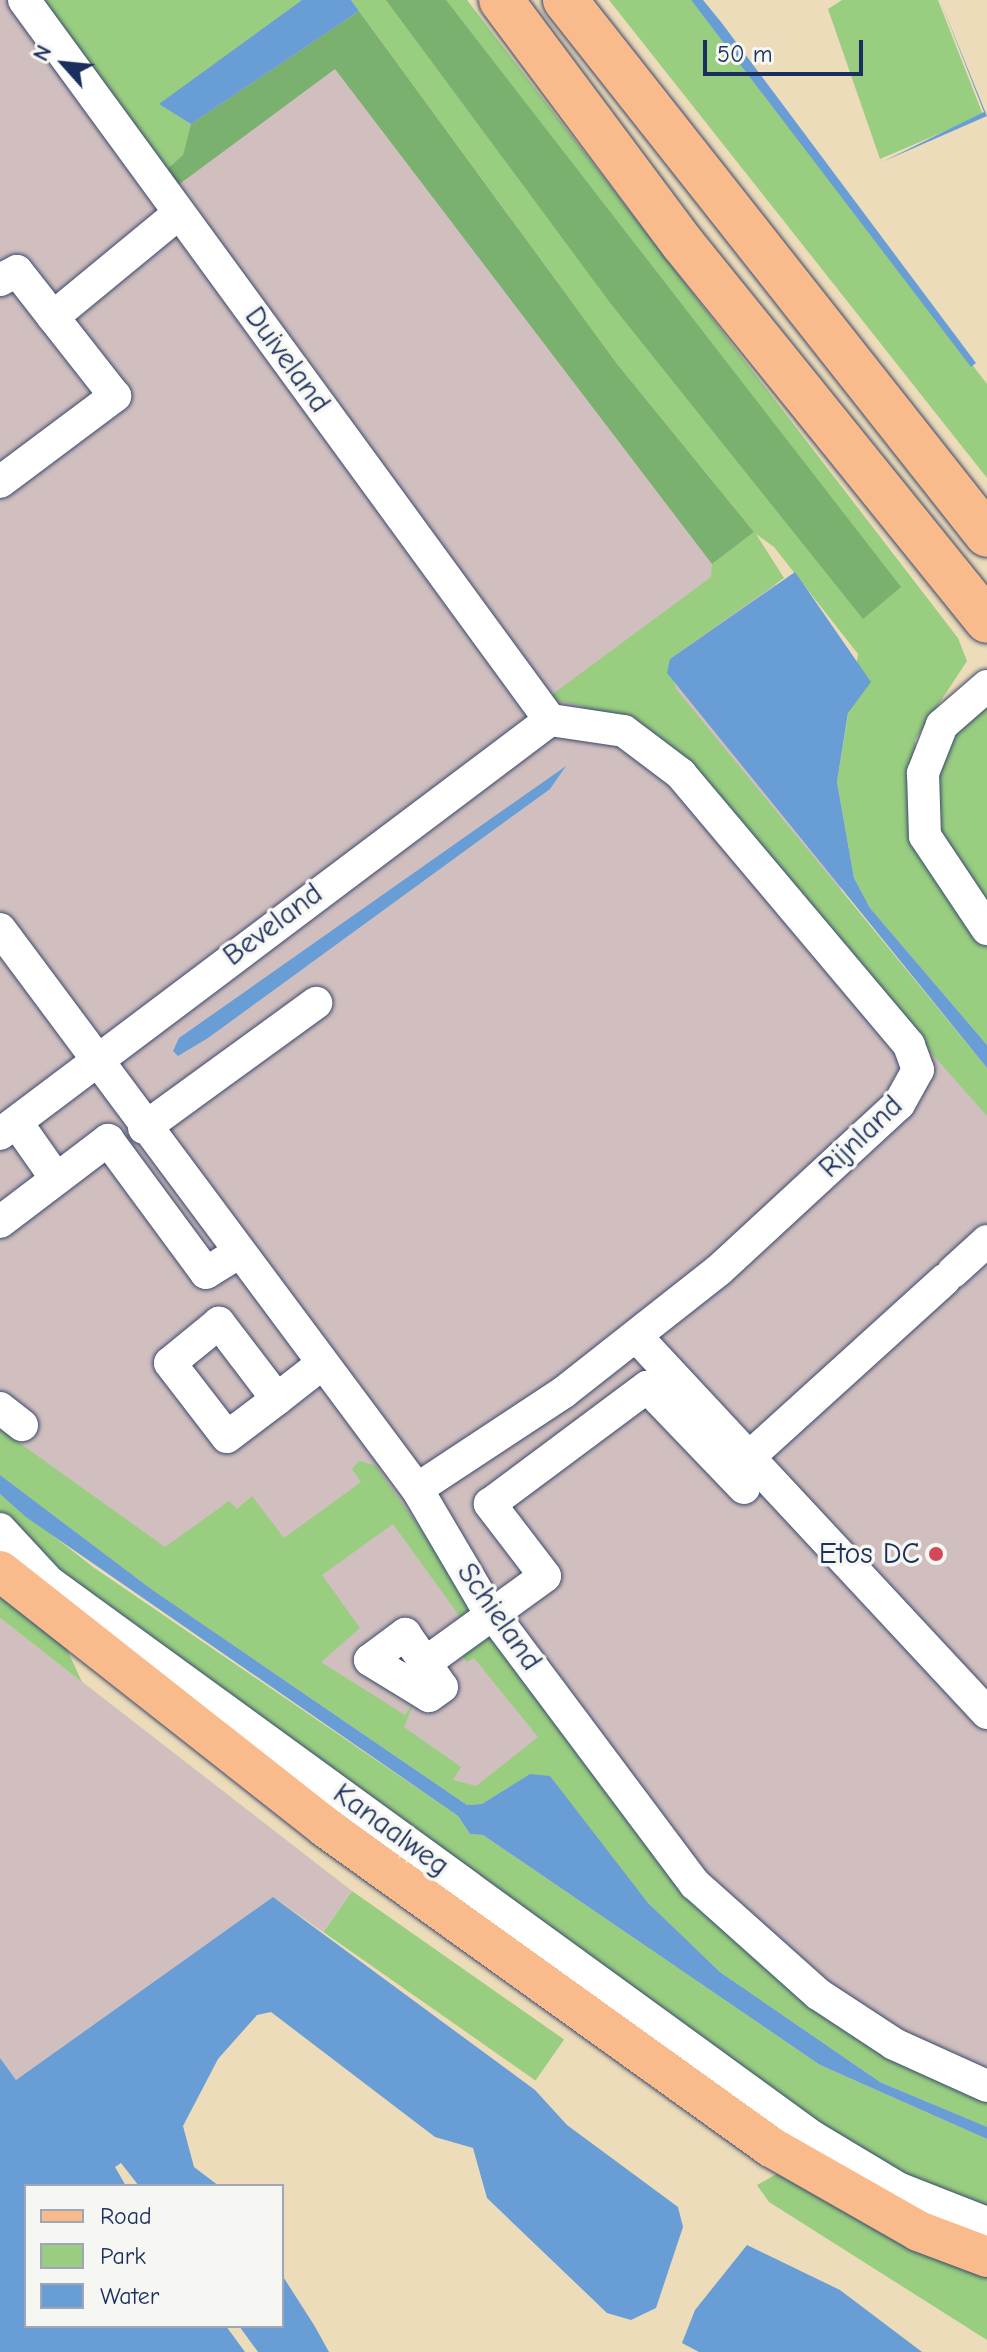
<!DOCTYPE html>
<html>
<head>
<meta charset="utf-8">
<style>
  body { margin:0 }
  #map { position:relative; width:987px; height:2352px; overflow:hidden; background:#eddcb9; font-family:"Comic Neue",sans-serif }
  div>[style] { position:absolute }
  .industrial>* { inset:0; background:#d1bfbf }
  .green>* { inset:0; background:#99ce80; transform-origin:0 0 }
  .forest>* { inset:0; background:#7ab16e }
  .water>* { inset:0; background:#699dd5 }
  .roads { filter:drop-shadow(0 0 2px #3a496c) drop-shadow(0 0 2px #3a496c) }
  .minor>* { height:32px; margin:-16px; padding:0 16px; transform-origin:16px; border-radius:16px; background:#fff }
  .major>* { height:40px; margin:-20px; padding:0 20px; transform-origin:20px; border-radius:20px; background:#fabb8c }
  .highway>* { height:44px; margin:-22px; padding:0 22px; transform-origin:22px; border-radius:22px; background:#fabb8c }
  .dots>* { width:22px; height:22px; translate:-50% -50%; box-sizing:border-box; border:4px solid #f6f6f2; border-radius:50% }
  span { translate:-50% -50%; white-space:nowrap; text-align:center; line-height:1.15; -webkit-text-stroke:7px #f6f6f2; paint-order:stroke }
  .street-label { font-size:30px; color:#1b2f5e }
  .poi-label { font-size:30px; color:#1b2f5e }
  .right { translate:-100% -50%; text-align:right }
  .legend { position:absolute; left:24px; top:2184px; width:260px; height:144px; box-sizing:border-box; background:#f6f6f2; border:2px solid #9ea6b7; margin:0; padding:10px 14px; list-style:none; font-size:24px; color:#1b2f5e }
  .legend li { display:flex; align-items:center; gap:16px; height:40px }
  .legend b { width:40px; border:2px solid #9ea6b7 }
  .north { position:absolute; left:24px; top:24px; width:80px; height:80px; -webkit-text-stroke:6px #f6f6f2; paint-order:stroke; rotate:297deg; font-size:22px; font-weight:700; line-height:32px; text-align:center; color:#1b2f5e }
  .north::after { content:''; display:block; margin:auto; width:28px; height:36px; background:#1b2f5e; clip-path:polygon(50% 0,100% 100%,50% 72%,0 100%) }
  .scale { position:absolute; left:703px; top:40px; width:160px; height:36px; box-sizing:border-box; border:4px solid #1b2f5e; border-top:0; padding-left:10px; font-size:24px; line-height:28px; white-space:nowrap; color:#1b2f5e; -webkit-text-stroke:6px #f6f6f2; paint-order:stroke }
</style>
</head>
<body>
<div id="map">
  <div class="industrial">
    <i style="clip-path:polygon(0 0,332px 0,815px 637px,844px 921px,987px 1085px,987px 2139px,0 1494px)"></i>
    <i style="clip-path:polygon(0 1618px,352px 1891px,323px 1932px,273px 1897px,16px 2080px,0 2059px)"></i>
  </div>
  <div class="green">
    <i style="clip-path:polygon(34px 0,302px 0,160px 104px,191px 124px,183px 155px,155px 180px)"></i>
    <i style="clip-path:polygon(351px 0,467px 0,958px 638px,967px 661px,915px 740px,917px 838px,935px 881px,987px 944px,987px 1045px,870px 908px,854px 878px,837px 782px,858px 654px,774px 547px,756px 534px,784px 578px,670px 659px,676px 689px,987px 1068px,987px 1116px,651px 736px,579px 705px,546px 699px,711px 577px,712px 564px,754px 532px,618px 365px)"></i>
    <i style="clip-path:polygon(609px 0,691px 0,987px 384px,987px 478px)"></i>
    <i style="clip-path:polygon(842px 0,938px 0,983px 115px,880px 159px,828px 9px)"></i>
    <i style="clip-path:polygon(987px 707px,987px 916px,962px 886px,931px 813px,945px 743px)"></i>
    <i style="clip-path:polygon(0 1429px,165px 1547px,229px 1501px,237px 1509px,252px 1496px,284px 1538px,361px 1482px,352px 1469px,359px 1461px,375px 1465px,478px 1610px,463px 1621px,393px 1524px,322px 1575px,360px 1628px,321px 1662px,405px 1715px,414px 1702px,404px 1727px,461px 1767px,453px 1780px,476px 1786px,538px 1737px,474px 1658px,467px 1662px,458px 1651px,490px 1629px,713px 1920px,987px 2093px,987px 2127px,880px 2082px,720px 1972px,648px 1903px,550px 1777px,530px 1774px,482px 1804px,467px 1805px,151px 1589px,0 1475px)"></i>
    <i style="clip-path:polygon(0 1494px,93px 1567px,458px 1816px,470px 1834px,483px 1835px,820px 2065px,987px 2139px,987px 2214px,890px 2174px,56px 1579px,0 1518px)"></i>
    <i style="clip-path:polygon(0 1586px,59px 1632px,82px 1682px,0 1618px)"></i>
    <i style="left:352px;top:1891px;width:259px;height:50px;rotate:35deg"></i>
    <i style="clip-path:polygon(780px 2172px,925px 2255px,987px 2274px,987px 2340px,769px 2202px,757px 2185px)"></i>
  </div>
  <div class="forest">
    <i style="clip-path:polygon(386px 0,446px 0,901px 587px,863px 619px,611px 304px)"></i>
    <i style="clip-path:polygon(359px 11px,618px 365px,754px 532px,712px 564px,335px 69px,166px 194px,155px 180px,183px 155px,191px 124px)"></i>
  </div>
  <div class="water">
    <i style="clip-path:polygon(302px 0,351px 0,359px 11px,191px 124px,159px 104px)"></i>
    <i style="clip-path:polygon(691px 0,703px 0,721px 22px,976px 363px,971px 367px)"></i>
    <i style="clip-path:polygon(940px 0,987px 116px,882px 162px,984px 112px)"></i>
    <i style="clip-path:polygon(795px 572px,871px 682px,848px 713px,837px 782px,854px 878px,870px 908px,987px 1045px,987px 1068px,667px 673px,670px 659px)"></i>
    <i style="clip-path:polygon(566px 766px,550px 789px,208px 1038px,178px 1056px,173px 1051px,179px 1038px)"></i>
    <i style="clip-path:polygon(0 1475px,151px 1589px,467px 1805px,482px 1804px,530px 1774px,550px 1776px,648px 1903px,720px 1972px,880px 2082px,987px 2127px,987px 2139px,820px 2065px,483px 1835px,470px 1834px,458px 1816px,26px 1517px,0 1494px)"></i>
    <i style="clip-path:polygon(273px 1897px,535px 2090px,567px 2125px,678px 2207px,683px 2227px,656px 2308px,631px 2320px,607px 2313px,487px 2198px,473px 2148px,435px 2137px,271px 2012px,257px 2015px,218px 2059px,183px 2126px,194px 2167px,219px 2186px,139px 2186px,121px 2163px,115px 2167px,126px 2186px,26px 2186px,26px 2326px,226px 2326px,245px 2352px,0 2352px,0 2058px,16px 2080px)"></i>
    <i style="clip-path:polygon(747px 2245px,840px 2290px,922px 2352px,699px 2352px,682px 2343px,695px 2310px)"></i>
    <i style="clip-path:polygon(282px 2275px,314px 2325px,329px 2352px,258px 2352px,239px 2326px,282px 2326px)"></i>
  </div>
  <div class="roads">
    <div class="minor">
      <i style="left:24px;top:0;width:892px;rotate:53.85deg"></i>
      <i style="left:0;top:280px;width:19px;rotate:-28deg"></i>
      <i style="left:17px;top:271px;width:58px;rotate:52deg"></i>
      <i style="left:0;top:482px;width:144px;rotate:-36.8deg"></i>
      <i style="left:115px;top:396px;width:100px;rotate:-128.1deg"></i>
      <i style="left:53px;top:317px;width:163px;rotate:-39.5deg"></i>
      <i style="left:987px;top:686px;width:60px;rotate:139.1deg"></i>
      <i style="left:942px;top:725px;width:52px;rotate:111.6deg"></i>
      <i style="left:923px;top:773px;width:63px;rotate:88.2deg"></i>
      <i style="left:925px;top:836px;width:112px;rotate:56.3deg"></i>
      <i style="left:0;top:929px;width:698px;rotate:53.33deg"></i>
      <i style="left:417px;top:1489px;width:130px;rotate:59.5deg"></i>
      <i style="left:483px;top:1601px;width:354px;rotate:53.2deg"></i>
      <i style="left:695px;top:1884px;width:165px;rotate:41.8deg"></i>
      <i style="left:818px;top:1994px;width:91px;rotate:33.3deg"></i>
      <i style="left:894px;top:2044px;width:102px;rotate:24.3deg"></i>
      <i style="left:17px;top:1123px;width:66px;rotate:54.9deg"></i>
      <i style="left:144px;top:1128px;width:213px;rotate:-36deg"></i>
      <i style="left:0;top:1134px;width:688px;rotate:-36.97deg"></i>
      <i style="left:0;top:1222px;width:136px;rotate:-37.2deg"></i>
      <i style="left:108px;top:1140px;width:165px;rotate:53.6deg"></i>
      <i style="left:206px;top:1273px;width:38px;rotate:-32deg"></i>
      <i style="left:953px;top:1272px;width:46px;rotate:-42.4deg"></i>
      <i style="left:636px;top:1336px;width:515px;rotate:47.05deg"></i>
      <i style="left:277px;top:1399px;width:96px;rotate:-127.3deg"></i>
      <i style="left:219px;top:1323px;width:63px;rotate:140.8deg"></i>
      <i style="left:170px;top:1363px;width:93px;rotate:52.4deg"></i>
      <i style="left:227px;top:1437px;width:63px;rotate:-37.2deg"></i>
      <i style="left:277px;top:1399px;width:57px;rotate:-37.9deg"></i>
      <i style="left:0;top:1408px;width:28px;rotate:38deg"></i>
      <i style="left:748px;top:1458px;width:265px;rotate:-42.2deg"></i>
      <i style="left:417px;top:1489px;width:176px;rotate:-33.4deg"></i>
      <i style="left:564px;top:1392px;width:197px;rotate:-38.2deg"></i>
      <i style="left:719px;top:1270px;width:245px;rotate:-42.7deg"></i>
      <i style="left:899px;top:1104px;width:39px;rotate:-61deg"></i>
      <i style="left:918px;top:1070px;width:27px;rotate:-110deg"></i>
      <i style="left:909px;top:1045px;width:354px;rotate:-130.1deg"></i>
      <i style="left:681px;top:774px;width:71px;rotate:-143deg"></i>
      <i style="left:624px;top:731px;width:75px;rotate:-171.5deg"></i>
      <i style="left:0;top:1529px;width:72px;rotate:47.2deg"></i>
      <i style="left:49px;top:1582px;width:944px;rotate:36deg"></i>
      <i style="left:813px;top:2137px;width:101px;rotate:30.9deg"></i>
      <i style="left:900px;top:2189px;width:93px;rotate:21.3deg"></i>
      <i style="left:425px;top:1663px;width:29px;rotate:55deg"></i>
      <i style="left:442px;top:1687px;width:16px;rotate:145deg"></i>
      <i style="left:429px;top:1696px;width:69px;rotate:-148.6deg"></i>
      <i style="left:370px;top:1660px;width:44px;rotate:-36.6deg"></i>
      <i style="left:405px;top:1634px;width:35px;rotate:55deg"></i>
      <i style="left:425px;top:1663px;width:148px;rotate:-35.9deg"></i>
      <i style="left:545px;top:1576px;width:91px;rotate:-127.4deg"></i>
      <i style="left:490px;top:1504px;width:196px;rotate:-36.7deg"></i>
      <i style="left:647px;top:1387px;width:140px;rotate:46.2deg"></i>
    </div>
    <div class="major">
      <i style="left:0;top:1571px;width:414px;rotate:38.2deg"></i>
      <i style="left:325px;top:1827px;width:549px;rotate:35.66deg"></i>
      <i style="left:771px;top:2147px;width:169px;rotate:29.7deg"></i>
      <i style="left:918px;top:2231px;width:74px;rotate:20.6deg"></i>
    </div>
    <div class="highway">
      <i style="left:501px;top:0;width:304px;rotate:53.3deg"></i>
      <i style="left:683px;top:244px;width:484px;rotate:51.1deg"></i>
      <i style="left:565px;top:0;width:681px;rotate:51.73deg"></i>
    </div>
  </div>
  <div class="dots">
    <i style="left:936px;top:1554px;background:#d1495b"></i>
  </div>
  <div class="street-label">
    <span style="left:287px;top:360px;rotate:54deg">Duiveland</span>
    <span style="left:273px;top:925px;rotate:-37deg">Beveland</span>
    <span style="left:861px;top:1137px;rotate:-44deg">Rijnland</span>
    <span style="left:499px;top:1617px;rotate:55deg">Schieland</span>
    <span style="left:391px;top:1830px;rotate:36deg">Kanaalweg</span>
  </div>
  <div class="poi-label">
    <span class="right" style="left:920px;top:1554px">Etos DC</span>
  </div>
  <ul class="legend">
  <li><b style="height:10px;background:#fabb8c"></b>Road</li>
  <li><b style="height:22px;background:#99ce80"></b>Park</li>
  <li><b style="height:22px;background:#699dd5"></b>Water</li>
  </ul>
  <div class="north">N</div>
  <div class="scale">50 m</div>
</div>
</body>
</html>
